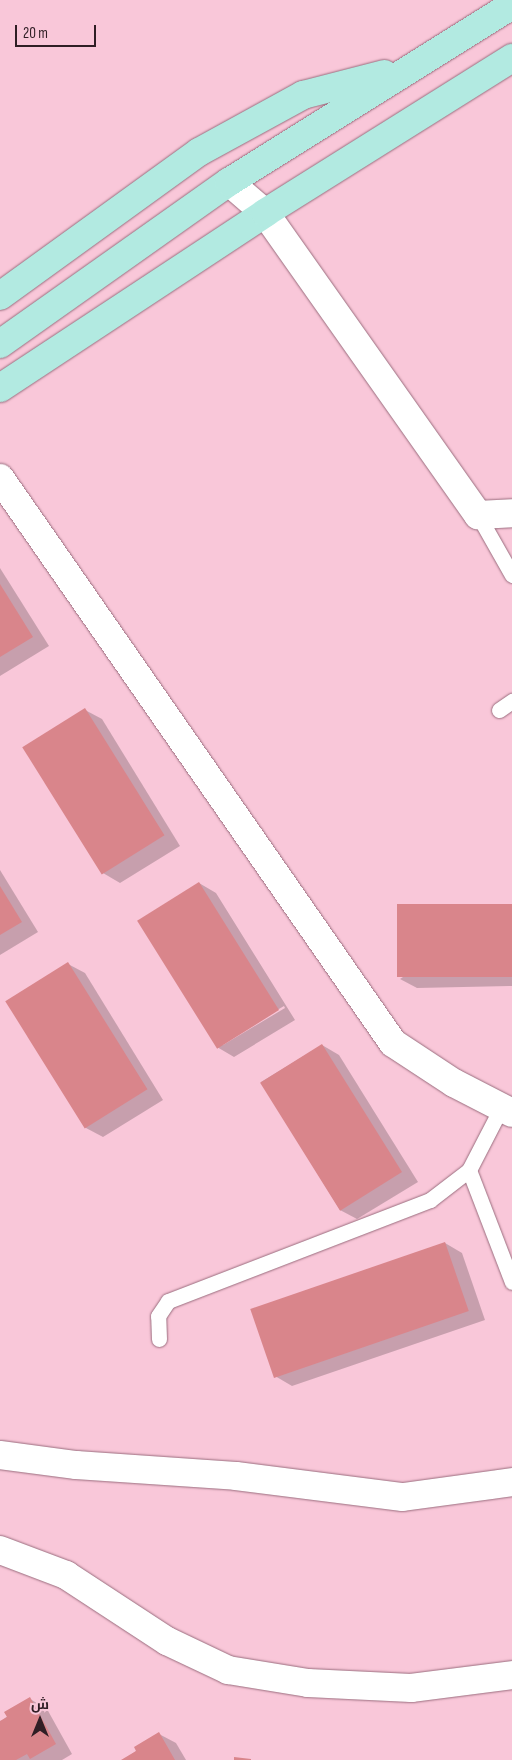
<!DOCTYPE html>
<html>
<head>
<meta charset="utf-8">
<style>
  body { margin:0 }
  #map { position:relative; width:512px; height:1760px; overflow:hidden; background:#f9c7d9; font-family:"Sofia Sans Condensed",Cairo,sans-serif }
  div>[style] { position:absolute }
  .shadow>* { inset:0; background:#0003 }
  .building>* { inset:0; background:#d9858b; transform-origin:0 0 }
  .roads { filter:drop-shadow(0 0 1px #9a6d7e) drop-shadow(0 0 1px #9a6d7e) }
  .lane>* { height:15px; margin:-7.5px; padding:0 7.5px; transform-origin:7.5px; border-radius:7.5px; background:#fff }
  .street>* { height:28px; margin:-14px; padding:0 14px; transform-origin:14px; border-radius:14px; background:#fff }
  .secondary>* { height:28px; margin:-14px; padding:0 14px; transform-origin:14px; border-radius:14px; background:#b2eae1 }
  span { translate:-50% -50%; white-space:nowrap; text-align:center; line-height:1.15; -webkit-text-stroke:4.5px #f9c7d9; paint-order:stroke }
  .north { position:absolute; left:15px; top:1695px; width:50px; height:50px; -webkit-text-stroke:4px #f9c7d9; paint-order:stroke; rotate:0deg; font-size:14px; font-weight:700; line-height:20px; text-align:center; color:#301e25 }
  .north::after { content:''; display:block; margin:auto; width:18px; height:22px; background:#301e25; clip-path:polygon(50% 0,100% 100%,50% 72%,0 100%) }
  .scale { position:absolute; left:15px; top:25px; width:81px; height:22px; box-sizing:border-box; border:2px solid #301e25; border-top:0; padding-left:6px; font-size:15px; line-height:18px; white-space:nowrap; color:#301e25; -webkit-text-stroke:4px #f9c7d9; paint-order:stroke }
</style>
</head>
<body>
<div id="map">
  <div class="shadow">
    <i style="clip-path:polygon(0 568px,49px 646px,0 676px)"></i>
    <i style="clip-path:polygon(85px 710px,102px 719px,180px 846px,120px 883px,103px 873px)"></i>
    <i style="clip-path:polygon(0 870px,38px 932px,0 955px)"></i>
    <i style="clip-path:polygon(evenodd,199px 883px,216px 893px,295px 1020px,234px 1057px,217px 1047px,139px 921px,199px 883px,284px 1006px,285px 1008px,223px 1045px,223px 1042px,284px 1006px)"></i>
    <i style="clip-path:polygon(512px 905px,512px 986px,417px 988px,400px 979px)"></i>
    <i style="clip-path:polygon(68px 964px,85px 973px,163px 1100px,103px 1137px,86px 1128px,7px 1001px)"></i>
    <i style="clip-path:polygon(322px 1045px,339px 1055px,418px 1182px,357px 1219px,340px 1210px,261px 1082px)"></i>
    <i style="clip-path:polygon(445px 1243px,462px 1253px,485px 1320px,292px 1386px,275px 1376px)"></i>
    <i style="clip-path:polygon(30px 1699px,47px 1709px,72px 1754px,62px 1760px,0 1760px,0 1722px)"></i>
    <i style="clip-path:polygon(159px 1734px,176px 1743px,186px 1760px,124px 1760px)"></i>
  </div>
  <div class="building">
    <i style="clip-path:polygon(0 584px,33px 637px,0 657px)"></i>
    <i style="left:85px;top:708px;width:150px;height:74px;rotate:58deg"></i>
    <i style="left:199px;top:882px;width:151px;height:73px;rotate:58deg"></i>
    <i style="clip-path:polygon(0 886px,22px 922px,0 935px)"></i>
    <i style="left:512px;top:904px;width:73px;height:115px;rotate:90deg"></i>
    <i style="left:68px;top:962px;width:150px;height:74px;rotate:58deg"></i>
    <i style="left:322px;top:1044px;width:151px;height:73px;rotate:58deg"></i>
    <i style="left:445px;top:1242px;width:73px;height:206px;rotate:71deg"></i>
    <i style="clip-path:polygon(30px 1697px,56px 1744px,30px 1759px,27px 1754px,16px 1760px,0 1760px,0 1721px,7px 1717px,4px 1712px)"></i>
    <i style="clip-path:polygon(159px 1732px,175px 1760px,121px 1760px,136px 1751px,134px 1747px)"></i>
    <i style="clip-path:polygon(234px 1757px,251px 1759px,251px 1760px,234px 1760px)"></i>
  </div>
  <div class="roads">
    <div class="lane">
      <i style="left:478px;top:515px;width:69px;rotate:60.5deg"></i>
      <i style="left:499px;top:710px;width:16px;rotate:-35deg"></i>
      <i style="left:469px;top:1170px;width:120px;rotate:69deg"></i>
      <i style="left:159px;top:1339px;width:23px;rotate:-92deg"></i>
      <i style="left:158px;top:1316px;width:18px;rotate:-56deg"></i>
      <i style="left:168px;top:1301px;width:281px;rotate:-21.1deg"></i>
      <i style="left:430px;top:1200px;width:49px;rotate:-37.6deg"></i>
      <i style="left:469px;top:1170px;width:68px;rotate:-62.7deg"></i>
    </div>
    <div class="street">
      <i style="left:229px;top:182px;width:48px;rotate:40.7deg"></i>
      <i style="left:265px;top:213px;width:370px;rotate:54.8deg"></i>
      <i style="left:478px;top:515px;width:34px;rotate:-3deg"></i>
      <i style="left:0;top:478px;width:688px;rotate:55.18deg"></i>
      <i style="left:393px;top:1043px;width:73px;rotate:33.3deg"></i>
      <i style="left:454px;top:1083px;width:65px;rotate:27.3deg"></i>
      <i style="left:0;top:1455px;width:77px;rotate:7.5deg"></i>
      <i style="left:76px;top:1465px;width:160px;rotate:3.9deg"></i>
      <i style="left:236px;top:1476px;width:168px;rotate:7.2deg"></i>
      <i style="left:403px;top:1497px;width:110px;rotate:-7.8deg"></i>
      <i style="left:0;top:1550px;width:71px;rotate:20.7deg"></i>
      <i style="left:66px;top:1575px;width:121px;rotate:33.2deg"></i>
      <i style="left:167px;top:1641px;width:68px;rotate:25.4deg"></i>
      <i style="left:228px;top:1670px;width:81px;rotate:9.2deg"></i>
      <i style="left:308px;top:1683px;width:103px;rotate:2.8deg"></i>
      <i style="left:411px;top:1688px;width:102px;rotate:-7.3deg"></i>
    </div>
    <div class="secondary">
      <i style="left:0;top:296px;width:246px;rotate:-35.9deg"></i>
      <i style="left:199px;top:152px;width:119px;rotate:-28.7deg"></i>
      <i style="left:303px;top:95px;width:84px;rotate:-14.5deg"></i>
      <i style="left:0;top:344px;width:281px;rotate:-35.3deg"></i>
      <i style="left:229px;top:182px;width:334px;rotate:-32deg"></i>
      <i style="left:0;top:388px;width:318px;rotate:-33.4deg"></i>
      <i style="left:265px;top:213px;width:292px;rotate:-32.1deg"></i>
    </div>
  </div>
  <div class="north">ش</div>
  <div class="scale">20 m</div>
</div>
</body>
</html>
